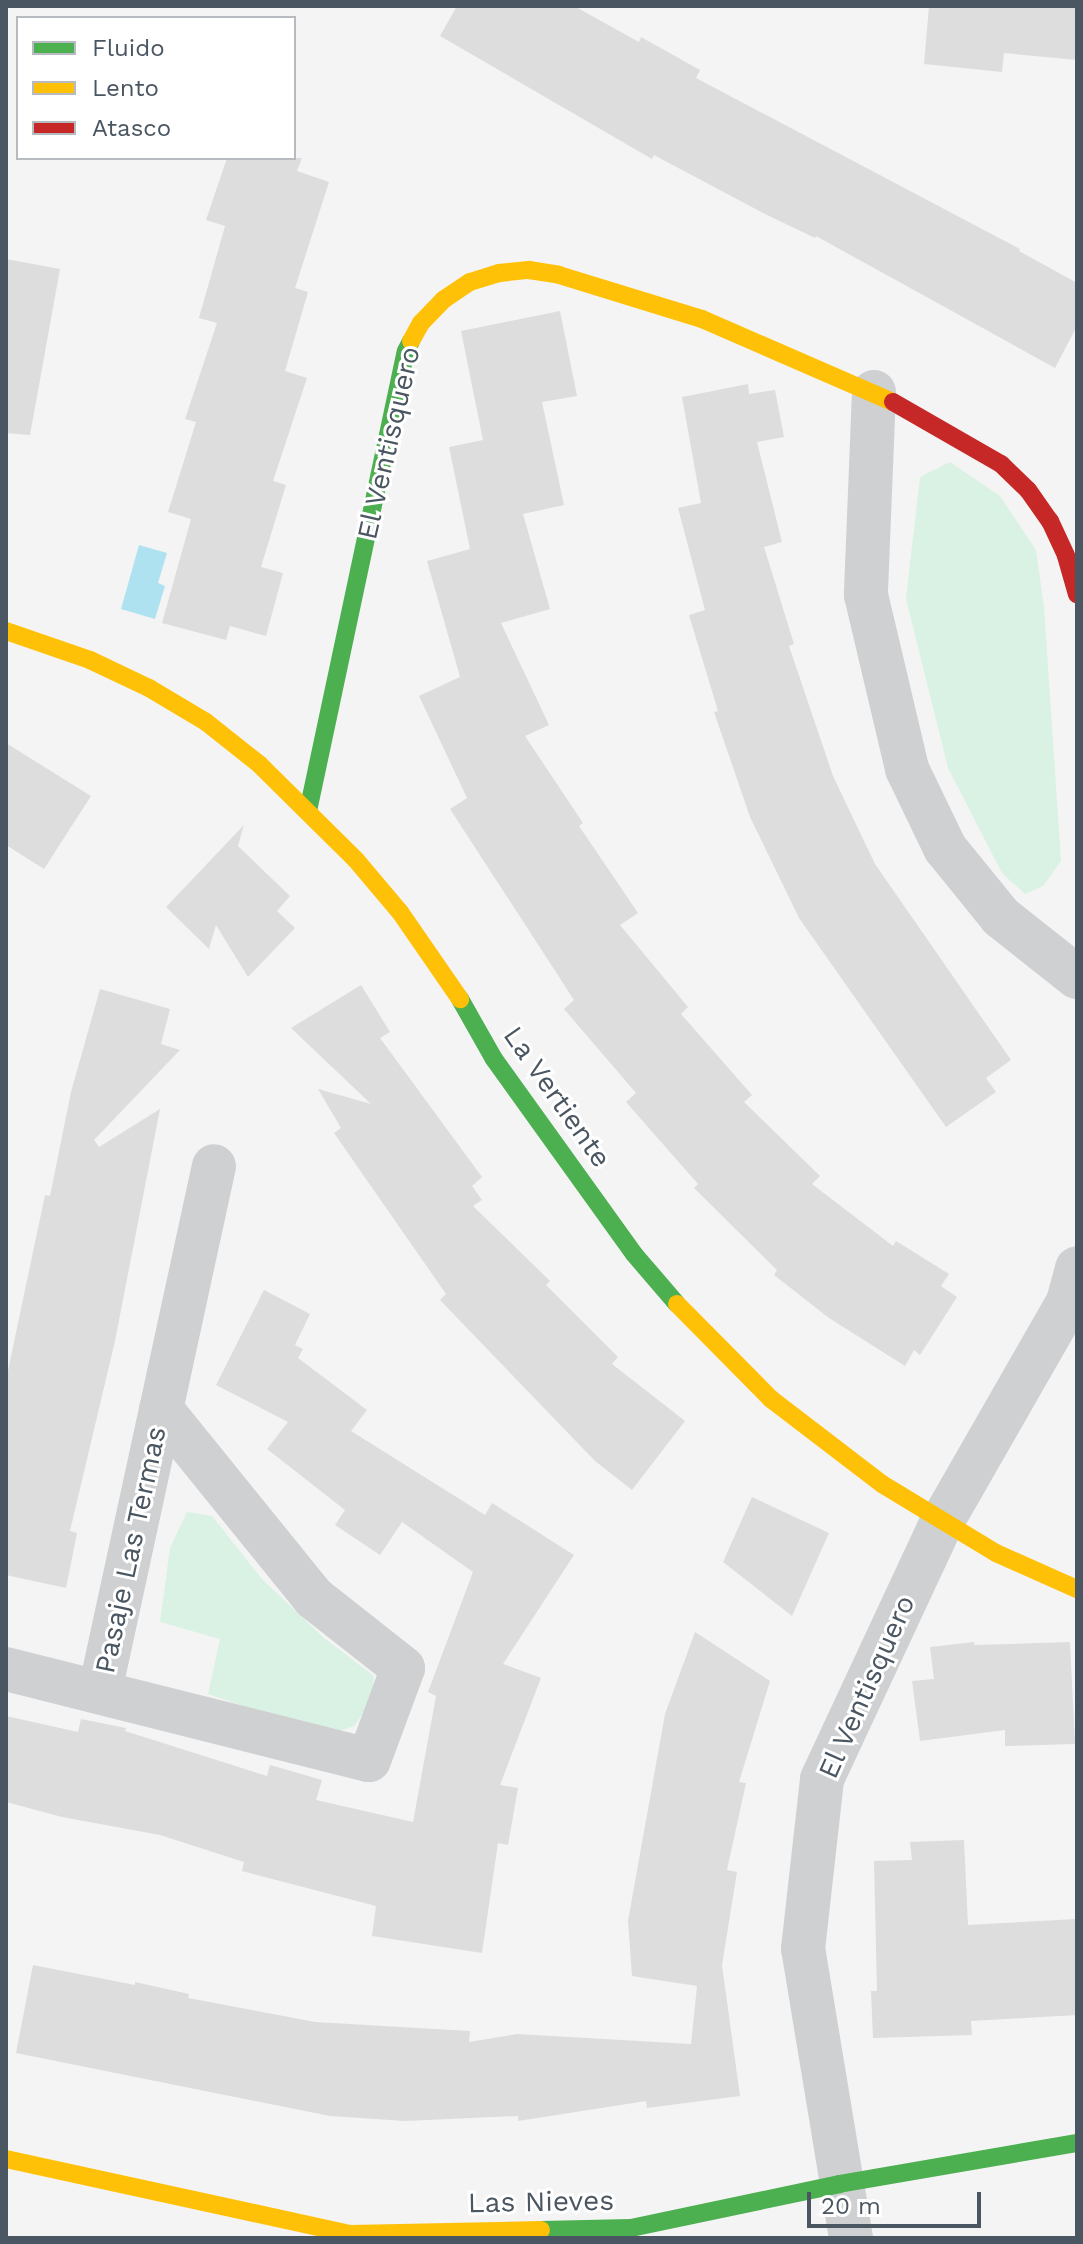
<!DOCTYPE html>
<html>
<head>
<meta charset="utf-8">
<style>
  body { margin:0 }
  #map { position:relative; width:1083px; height:2244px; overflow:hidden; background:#f4f4f4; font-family:"Work Sans",sans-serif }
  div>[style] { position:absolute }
  .green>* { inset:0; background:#d9f2e3 }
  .water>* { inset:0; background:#aee2f0 }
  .building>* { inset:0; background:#ddddde }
  .street>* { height:44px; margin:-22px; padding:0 22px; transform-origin:22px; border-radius:22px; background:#ced0d2 }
  .fast>* { height:18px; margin:-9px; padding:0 9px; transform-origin:9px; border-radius:9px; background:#4caf50 }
  .slow>* { height:18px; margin:-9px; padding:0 9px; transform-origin:9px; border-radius:9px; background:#ffc107 }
  .jam>* { height:18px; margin:-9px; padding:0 9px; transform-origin:9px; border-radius:9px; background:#c62828 }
  span { translate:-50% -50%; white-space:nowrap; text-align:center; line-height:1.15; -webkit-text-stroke:6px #fff; paint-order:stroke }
  .street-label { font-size:28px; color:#4a5661 }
  .frame { position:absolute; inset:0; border:8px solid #4a5661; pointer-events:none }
  .legend { position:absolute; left:16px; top:16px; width:280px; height:144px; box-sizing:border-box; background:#fff; border:2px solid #b7bbc0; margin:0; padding:10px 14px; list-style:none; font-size:24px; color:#4a5661 }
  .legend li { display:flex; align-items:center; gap:16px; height:40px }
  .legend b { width:40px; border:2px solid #b7bbc0 }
  .scale { position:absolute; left:807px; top:2192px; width:174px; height:36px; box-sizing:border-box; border:4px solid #4a5661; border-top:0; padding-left:10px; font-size:24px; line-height:28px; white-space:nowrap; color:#4a5661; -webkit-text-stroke:6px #fff; paint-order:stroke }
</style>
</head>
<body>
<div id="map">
  <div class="green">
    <i style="clip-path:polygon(950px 462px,1000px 496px,1036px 550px,1044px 607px,1061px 861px,1043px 886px,1025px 894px,1002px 873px,948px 768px,906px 599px,920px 477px)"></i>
    <i style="clip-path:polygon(187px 1512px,212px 1516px,262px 1579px,324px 1638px,374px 1676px,372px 1701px,354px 1726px,329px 1735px,208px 1694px,220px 1639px,160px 1622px,170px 1548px)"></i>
  </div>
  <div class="water">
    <i style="clip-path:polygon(139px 545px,167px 553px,158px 583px,165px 586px,155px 619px,121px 609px)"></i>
  </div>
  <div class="building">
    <i style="clip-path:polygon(457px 6px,574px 6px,639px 42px,641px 37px,700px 70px,696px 78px,1020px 249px,1019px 251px,1077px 283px,1077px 326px,1055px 368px,816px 236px,815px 238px,765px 214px,654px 155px,652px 159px,440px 36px)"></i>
    <i style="clip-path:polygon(929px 6px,1077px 6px,1077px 60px,1004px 53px,1002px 72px,924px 64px)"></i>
    <i style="clip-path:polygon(227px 158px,302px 158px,297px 171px,329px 182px,295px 288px,308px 292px,285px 371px,307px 378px,273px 481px,286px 485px,261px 567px,283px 573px,266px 636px,230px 626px,226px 640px,162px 623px,191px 519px,168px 512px,196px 422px,185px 419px,217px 323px,199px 318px,225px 226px,206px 220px)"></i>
    <i style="clip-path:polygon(6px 259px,60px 269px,30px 435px,6px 433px)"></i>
    <i style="clip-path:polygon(560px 311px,577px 396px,542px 402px,564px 505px,523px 514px,550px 609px,501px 623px,549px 725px,525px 736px,583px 823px,579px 826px,638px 913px,620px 925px,688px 1007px,681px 1014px,752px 1095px,744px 1102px,820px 1176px,812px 1184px,893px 1246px,896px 1241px,949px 1274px,941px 1286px,957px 1297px,920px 1355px,914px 1350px,905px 1366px,829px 1318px,774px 1275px,777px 1270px,694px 1188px,698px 1184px,626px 1102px,636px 1093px,564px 1009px,574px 1000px,450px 809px,467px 798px,419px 696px,460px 677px,427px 561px,470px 549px,449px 447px,483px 440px,461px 331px)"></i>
    <i style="clip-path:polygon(748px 384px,749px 394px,775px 390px,784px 437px,757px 442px,782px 542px,764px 547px,794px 644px,789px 646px,833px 776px,875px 864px,1011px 1060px,986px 1078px,996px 1092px,946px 1127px,799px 918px,750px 817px,714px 712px,718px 711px,689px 615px,705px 610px,678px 508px,701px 503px,682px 397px)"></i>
    <i style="clip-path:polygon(6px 743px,91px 796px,44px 869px,6px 845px)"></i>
    <i style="clip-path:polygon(244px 825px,238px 846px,290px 896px,277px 911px,295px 928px,248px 977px,216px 925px,209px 949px,166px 907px)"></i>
    <i style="clip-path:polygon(361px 985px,390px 1032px,380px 1038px,482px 1177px,472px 1186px,482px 1200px,473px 1206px,550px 1281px,546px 1285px,618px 1357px,612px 1364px,685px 1421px,632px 1490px,595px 1461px,440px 1300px,446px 1294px,334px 1133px,341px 1128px,318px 1089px,371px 1104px,291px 1028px)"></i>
    <i style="clip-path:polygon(100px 989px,170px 1009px,161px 1044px,180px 1050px,94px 1140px,99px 1147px,160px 1109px,115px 1341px,70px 1531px,77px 1533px,66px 1588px,6px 1575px,6px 1380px,45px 1195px,50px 1196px,71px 1092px)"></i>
    <i style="clip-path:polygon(264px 1290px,310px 1314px,295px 1345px,303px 1349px,298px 1358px,367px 1410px,351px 1431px,485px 1515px,492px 1503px,574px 1555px,503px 1664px,541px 1678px,500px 1785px,518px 1788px,508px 1845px,498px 1843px,482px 1953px,372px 1936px,376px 1906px,242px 1871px,244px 1862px,160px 1835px,62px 1817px,6px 1802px,6px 1716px,78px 1732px,81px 1719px,126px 1728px,125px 1731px,267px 1776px,270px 1765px,322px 1780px,316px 1800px,413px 1822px,436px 1696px,428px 1692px,473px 1572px,402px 1522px,380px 1555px,335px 1525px,345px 1510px,267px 1449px,288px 1422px,216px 1385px)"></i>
    <i style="clip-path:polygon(752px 1497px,829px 1533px,792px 1616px,723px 1562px)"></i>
    <i style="clip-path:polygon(695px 1632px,770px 1681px,739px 1782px,746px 1783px,727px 1870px,737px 1872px,722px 1965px,740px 2096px,647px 2108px,646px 2101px,518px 2121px,518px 2116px,405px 2121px,330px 2116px,16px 2053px,33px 1965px,135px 1985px,135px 1982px,189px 1994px,188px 1998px,315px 2022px,470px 2031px,469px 2042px,517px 2034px,691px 2044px,697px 1986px,632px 1976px,628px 1921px,665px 1714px)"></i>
    <i style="clip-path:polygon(974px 1642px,974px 1645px,1070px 1642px,1075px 1744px,1005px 1746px,1005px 1730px,920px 1741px,912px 1681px,934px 1679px,930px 1647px)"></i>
    <i style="clip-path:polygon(964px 1840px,968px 1925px,1077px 1919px,1077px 2015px,971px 2021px,972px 2035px,873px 2038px,871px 1991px,877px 1991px,874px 1861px,912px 1860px,910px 1842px)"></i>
  </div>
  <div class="street">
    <i style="left:874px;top:392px;width:203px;rotate:92.3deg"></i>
    <i style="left:866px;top:595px;width:179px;rotate:76.7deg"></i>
    <i style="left:907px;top:769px;width:88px;rotate:64.3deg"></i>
    <i style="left:945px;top:848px;width:89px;rotate:50.9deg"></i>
    <i style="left:1001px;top:917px;width:97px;rotate:38.3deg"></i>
    <i style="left:6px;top:1669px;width:374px;rotate:14.1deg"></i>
    <i style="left:369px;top:1760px;width:98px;rotate:-69.7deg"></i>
    <i style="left:403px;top:1668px;width:113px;rotate:-141.8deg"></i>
    <i style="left:314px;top:1598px;width:243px;rotate:-129deg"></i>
    <i style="left:100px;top:1691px;width:537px;rotate:-77.75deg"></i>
    <i style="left:851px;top:2238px;width:293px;rotate:-99.4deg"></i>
    <i style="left:803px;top:1949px;width:171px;rotate:-83.6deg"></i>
    <i style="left:822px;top:1779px;width:284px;rotate:-65deg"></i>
    <i style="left:942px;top:1522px;width:254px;rotate:-60.2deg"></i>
    <i style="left:1068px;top:1302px;width:35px;rotate:-75deg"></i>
  </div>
  <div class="fast">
    <i style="left:308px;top:811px;width:470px;rotate:-78deg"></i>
    <i style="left:406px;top:351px;width:11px;rotate:-63deg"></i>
    <i style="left:460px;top:999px;width:69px;rotate:60.5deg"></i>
    <i style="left:494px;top:1059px;width:240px;rotate:54.3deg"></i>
    <i style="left:634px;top:1254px;width:66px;rotate:49.3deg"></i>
    <i style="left:541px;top:2230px;width:90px;rotate:-1.3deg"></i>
    <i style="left:631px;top:2228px;width:213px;rotate:-11.9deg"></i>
    <i style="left:839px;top:2184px;width:242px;rotate:-9.8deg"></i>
  </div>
  <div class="slow">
    <i style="left:411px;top:341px;width:21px;rotate:-61deg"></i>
    <i style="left:421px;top:323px;width:32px;rotate:-46deg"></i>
    <i style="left:443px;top:300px;width:32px;rotate:-34deg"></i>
    <i style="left:470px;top:282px;width:30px;rotate:-17deg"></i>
    <i style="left:499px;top:273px;width:30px;rotate:-6deg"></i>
    <i style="left:529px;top:270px;width:30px;rotate:9deg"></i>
    <i style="left:559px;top:275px;width:150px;rotate:17.1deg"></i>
    <i style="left:702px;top:319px;width:208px;rotate:23.5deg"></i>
    <i style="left:6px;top:631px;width:89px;rotate:19deg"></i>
    <i style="left:90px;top:660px;width:65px;rotate:25.4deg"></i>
    <i style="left:149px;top:688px;width:66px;rotate:30.8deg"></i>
    <i style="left:206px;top:722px;width:68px;rotate:38.4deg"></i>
    <i style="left:259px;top:764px;width:136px;rotate:44.7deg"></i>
    <i style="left:356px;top:860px;width:68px;rotate:49.8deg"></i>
    <i style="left:400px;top:912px;width:106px;rotate:55.4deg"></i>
    <i style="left:677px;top:1304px;width:134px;rotate:45.3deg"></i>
    <i style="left:771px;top:1399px;width:140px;rotate:37.4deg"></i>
    <i style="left:882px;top:1484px;width:133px;rotate:31.2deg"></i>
    <i style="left:996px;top:1553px;width:89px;rotate:24deg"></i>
    <i style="left:6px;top:2159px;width:352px;rotate:12.3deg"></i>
    <i style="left:350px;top:2234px;width:191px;rotate:-1.2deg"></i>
  </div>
  <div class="jam">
    <i style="left:893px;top:402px;width:125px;rotate:29.9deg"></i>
    <i style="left:1001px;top:464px;width:37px;rotate:44deg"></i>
    <i style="left:1028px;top:490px;width:38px;rotate:55deg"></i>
    <i style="left:1050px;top:521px;width:38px;rotate:65deg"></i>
    <i style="left:1066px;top:556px;width:40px;rotate:74deg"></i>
  </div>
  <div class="street-label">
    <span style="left:389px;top:443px;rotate:-77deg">El Ventisquero</span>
    <span style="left:557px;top:1097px;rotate:55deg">La Vertiente</span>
    <span style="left:131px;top:1550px;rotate:-78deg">Pasaje Las Termas</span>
    <span style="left:867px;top:1687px;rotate:-66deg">El Ventisquero</span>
    <span style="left:541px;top:2202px;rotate:-1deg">Las Nieves</span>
  </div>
  <div class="frame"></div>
  <ul class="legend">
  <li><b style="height:10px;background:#4caf50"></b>Fluido</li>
  <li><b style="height:10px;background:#ffc107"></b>Lento</li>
  <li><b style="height:10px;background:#c62828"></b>Atasco</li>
  </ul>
  <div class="scale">20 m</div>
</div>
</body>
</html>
